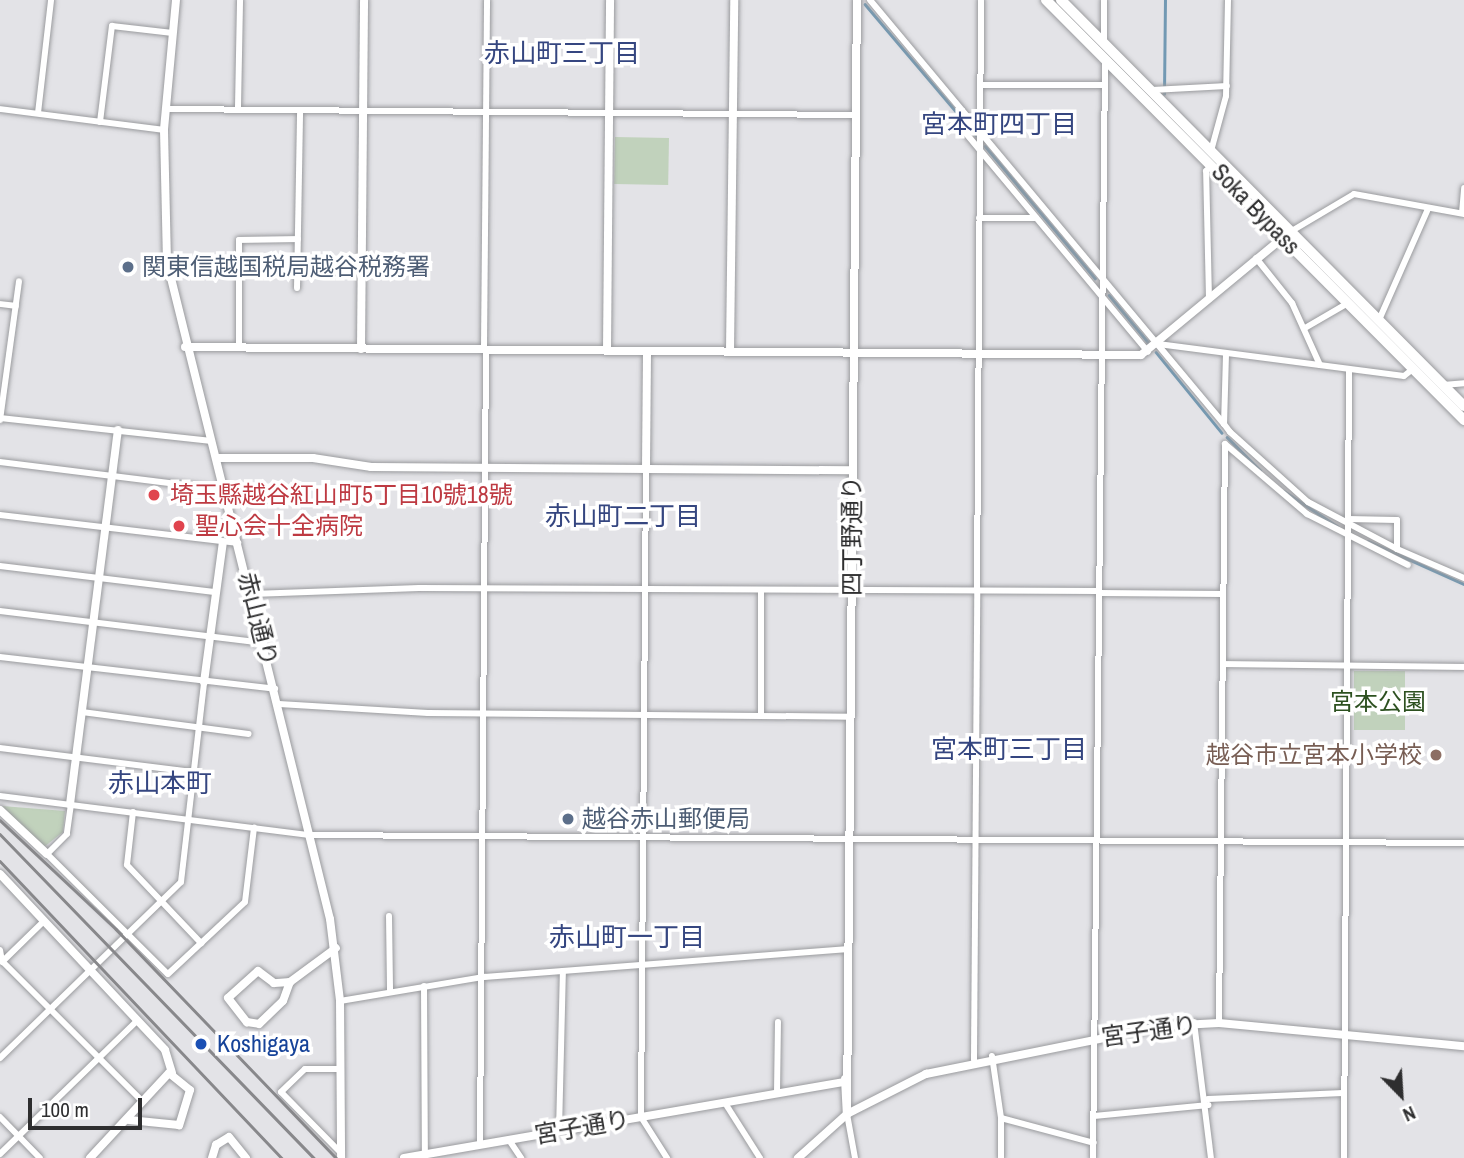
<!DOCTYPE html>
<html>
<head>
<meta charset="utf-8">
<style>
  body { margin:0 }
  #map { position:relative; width:1464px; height:1158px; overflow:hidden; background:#e3e3e7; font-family:"Archivo Narrow","Noto Sans JP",sans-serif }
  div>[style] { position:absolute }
  .green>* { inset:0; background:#c1d2bc; transform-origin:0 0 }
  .stream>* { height:2.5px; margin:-1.25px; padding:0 1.25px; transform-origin:1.25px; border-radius:1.25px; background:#7299b3 }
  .roads { filter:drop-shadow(0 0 2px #9a9b9e) drop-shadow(0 0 2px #9a9b9e) }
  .minor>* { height:6px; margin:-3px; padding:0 3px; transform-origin:3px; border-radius:3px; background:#fff }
  .tertiary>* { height:8px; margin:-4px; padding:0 4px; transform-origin:4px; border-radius:4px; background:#fff }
  .trunk>* { height:10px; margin:-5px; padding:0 5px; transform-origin:5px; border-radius:5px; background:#fff }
  .rail>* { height:2.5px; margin:-1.25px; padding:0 1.25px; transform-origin:1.25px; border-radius:1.25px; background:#88888b }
  .dots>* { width:19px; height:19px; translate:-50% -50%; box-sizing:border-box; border:4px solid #fff; border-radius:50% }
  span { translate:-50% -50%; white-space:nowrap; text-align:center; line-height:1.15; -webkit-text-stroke:7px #fff; paint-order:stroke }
  .street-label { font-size:24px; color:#2e2e2f }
  .service-label { font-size:24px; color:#4e5e75 }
  .left { translate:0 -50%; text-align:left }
  .health-label { font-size:24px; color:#be3a42 }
  .park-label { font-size:24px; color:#2d5120 }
  .education-label { font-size:24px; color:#785e54 }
  .right { translate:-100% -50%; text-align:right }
  .transit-label { font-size:24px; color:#164399 }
  .neighbourhood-label { font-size:26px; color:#354680 }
  .north { position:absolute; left:1366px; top:1060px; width:70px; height:70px; -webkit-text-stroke:5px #fff; paint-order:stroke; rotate:156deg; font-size:19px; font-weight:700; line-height:28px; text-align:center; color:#2e2e2f }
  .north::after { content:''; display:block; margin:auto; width:24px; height:32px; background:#2e2e2f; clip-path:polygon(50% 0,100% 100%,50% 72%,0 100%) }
  .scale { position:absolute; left:28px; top:1098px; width:114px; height:32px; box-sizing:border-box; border:4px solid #2e2e2f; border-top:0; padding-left:9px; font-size:21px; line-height:24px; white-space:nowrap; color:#2e2e2f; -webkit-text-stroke:5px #fff; paint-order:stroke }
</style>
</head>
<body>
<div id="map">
  <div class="green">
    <i style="left:615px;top:137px;width:54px;height:47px;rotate:1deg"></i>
    <i style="left:1354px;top:671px;width:51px;height:59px"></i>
    <i style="clip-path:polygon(2px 806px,65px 811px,63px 832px,44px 847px)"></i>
  </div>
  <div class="stream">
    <i style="left:865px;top:4px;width:172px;rotate:49.7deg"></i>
    <i style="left:1164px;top:94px;width:94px;rotate:-89.4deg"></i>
    <i style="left:985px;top:146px;width:172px;rotate:50.2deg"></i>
    <i style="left:1109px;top:295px;width:61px;rotate:50.3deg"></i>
    <i style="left:1156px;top:352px;width:104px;rotate:50.8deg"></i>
    <i style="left:1227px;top:437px;width:47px;rotate:45deg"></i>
    <i style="left:1284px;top:491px;width:64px;rotate:33.4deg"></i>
    <i style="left:1368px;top:541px;width:105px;rotate:24.1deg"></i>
  </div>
  <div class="roads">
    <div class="minor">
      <i style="left:870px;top:0;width:552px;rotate:50.14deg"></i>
      <i style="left:1104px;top:43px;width:43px;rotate:-90deg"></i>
      <i style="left:981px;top:85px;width:123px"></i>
      <i style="left:1152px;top:90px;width:75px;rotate:-3.1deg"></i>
      <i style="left:238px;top:107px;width:107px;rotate:-88.9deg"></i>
      <i style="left:0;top:109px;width:165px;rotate:7.3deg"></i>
      <i style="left:166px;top:109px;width:690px;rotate:0.5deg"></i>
      <i style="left:38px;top:113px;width:114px;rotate:-83.4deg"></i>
      <i style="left:100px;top:122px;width:97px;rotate:-82.9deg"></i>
      <i style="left:112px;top:26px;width:61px;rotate:6.5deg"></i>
      <i style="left:959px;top:125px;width:295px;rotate:50.2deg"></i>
      <i style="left:1211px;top:151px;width:57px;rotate:-74.7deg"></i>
      <i style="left:1226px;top:96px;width:96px;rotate:-88.8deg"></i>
      <i style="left:1462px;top:213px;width:25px;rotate:-85deg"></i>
      <i style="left:979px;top:218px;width:57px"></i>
      <i style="left:1290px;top:232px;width:74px;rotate:-30.7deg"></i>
      <i style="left:1354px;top:194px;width:112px;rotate:10.3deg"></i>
      <i style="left:1256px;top:258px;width:58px;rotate:51.3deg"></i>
      <i style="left:1292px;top:303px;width:68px;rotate:65.7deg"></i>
      <i style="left:297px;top:288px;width:178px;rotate:-89deg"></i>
      <i style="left:1209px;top:299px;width:128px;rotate:-91.3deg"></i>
      <i style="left:1206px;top:171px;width:8px;rotate:-45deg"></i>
      <i style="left:0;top:304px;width:16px;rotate:7deg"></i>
      <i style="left:1379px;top:320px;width:121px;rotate:-66.2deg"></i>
      <i style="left:1305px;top:328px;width:50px;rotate:-30.2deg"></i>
      <i style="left:1158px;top:344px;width:248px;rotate:7.4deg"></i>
      <i style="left:1404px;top:376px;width:11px;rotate:-38deg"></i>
      <i style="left:239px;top:347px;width:107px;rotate:-90deg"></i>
      <i style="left:239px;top:240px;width:59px;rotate:-1deg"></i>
      <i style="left:484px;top:349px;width:349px;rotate:-89.5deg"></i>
      <i style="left:1226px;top:354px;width:70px;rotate:91.6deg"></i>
      <i style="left:1224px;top:424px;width:10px;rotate:53deg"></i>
      <i style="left:1230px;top:432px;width:105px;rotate:41.9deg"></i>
      <i style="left:1308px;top:502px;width:101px;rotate:27.8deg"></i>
      <i style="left:1443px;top:385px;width:21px;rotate:-5deg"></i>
      <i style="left:0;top:418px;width:213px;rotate:6.2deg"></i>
      <i style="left:0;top:420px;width:140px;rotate:-82.2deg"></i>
      <i style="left:0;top:462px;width:227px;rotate:7.1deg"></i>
      <i style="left:646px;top:468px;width:649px;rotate:90.44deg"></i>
      <i style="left:641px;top:1117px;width:49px;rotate:57.6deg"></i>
      <i style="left:0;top:515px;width:240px;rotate:6.7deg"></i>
      <i style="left:1348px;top:519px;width:49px;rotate:1.2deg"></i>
      <i style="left:1397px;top:520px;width:29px;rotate:90deg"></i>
      <i style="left:1397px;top:549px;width:73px;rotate:23.4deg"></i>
      <i style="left:0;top:566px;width:218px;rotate:6.9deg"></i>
      <i style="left:977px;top:591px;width:591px;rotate:-89.61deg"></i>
      <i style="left:761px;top:592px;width:123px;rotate:90deg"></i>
      <i style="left:1099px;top:593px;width:124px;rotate:0.5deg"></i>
      <i style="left:252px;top:594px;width:167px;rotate:-2.1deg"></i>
      <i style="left:419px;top:588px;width:680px;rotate:0.25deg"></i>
      <i style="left:0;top:611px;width:266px;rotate:6.9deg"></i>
      <i style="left:0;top:657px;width:277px;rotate:6.6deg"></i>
      <i style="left:1223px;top:664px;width:241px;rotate:0.7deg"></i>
      <i style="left:279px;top:704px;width:149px;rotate:3.5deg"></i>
      <i style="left:428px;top:713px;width:423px;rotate:0.5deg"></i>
      <i style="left:82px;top:712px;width:168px;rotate:7.5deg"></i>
      <i style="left:0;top:748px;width:194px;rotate:7.1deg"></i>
      <i style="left:0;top:796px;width:312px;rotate:7.2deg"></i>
      <i style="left:310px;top:835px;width:1154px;rotate:0.4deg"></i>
      <i style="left:71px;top:804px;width:30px;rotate:98deg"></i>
      <i style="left:67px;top:834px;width:28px;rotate:135deg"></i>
      <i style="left:47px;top:854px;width:170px;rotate:44.8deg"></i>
      <i style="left:168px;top:974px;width:105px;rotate:-43.1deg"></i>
      <i style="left:245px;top:902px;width:75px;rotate:-83.1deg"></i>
      <i style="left:133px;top:812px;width:53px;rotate:96.5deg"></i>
      <i style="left:127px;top:865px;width:108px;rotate:46.5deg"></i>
      <i style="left:389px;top:916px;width:76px;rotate:89.2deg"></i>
      <i style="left:0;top:950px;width:11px;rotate:80deg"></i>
      <i style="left:2px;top:961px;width:199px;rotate:45deg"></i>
      <i style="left:2px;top:962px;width:57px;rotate:-44.3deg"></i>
      <i style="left:424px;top:986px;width:168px;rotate:89.7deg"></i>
      <i style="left:340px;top:1001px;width:146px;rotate:-9.5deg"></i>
      <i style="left:484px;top:977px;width:366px;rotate:-4.4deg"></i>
      <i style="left:1194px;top:1022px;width:137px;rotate:82.9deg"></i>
      <i style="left:1219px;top:1023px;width:579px;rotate:-89.41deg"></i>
      <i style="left:1225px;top:444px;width:108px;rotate:40.5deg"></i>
      <i style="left:1307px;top:514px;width:113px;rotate:26.8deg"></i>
      <i style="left:992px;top:1056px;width:63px;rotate:81.7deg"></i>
      <i style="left:0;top:1058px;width:252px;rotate:-44.2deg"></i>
      <i style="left:181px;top:882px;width:201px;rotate:-83.4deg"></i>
      <i style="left:974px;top:1060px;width:469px;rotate:-89.6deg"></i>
      <i style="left:777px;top:1093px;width:71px;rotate:-89.2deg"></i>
      <i style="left:1208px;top:1099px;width:135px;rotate:-2.5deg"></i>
      <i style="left:725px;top:1103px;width:65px;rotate:57.5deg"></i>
      <i style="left:847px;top:1114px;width:45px;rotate:79.7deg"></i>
      <i style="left:1094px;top:1116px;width:115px;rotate:-5.5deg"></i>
      <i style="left:0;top:1117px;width:57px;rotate:45.7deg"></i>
      <i style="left:559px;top:1131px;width:160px;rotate:-88.6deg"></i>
      <i style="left:509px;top:1140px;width:22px;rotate:56deg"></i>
      <i style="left:480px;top:1145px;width:796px;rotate:-89.57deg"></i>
      <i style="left:340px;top:1152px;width:84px;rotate:-134.5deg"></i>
      <i style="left:281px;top:1092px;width:33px;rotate:-44deg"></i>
      <i style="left:305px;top:1069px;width:36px"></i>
      <i style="left:0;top:1154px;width:191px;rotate:-44.2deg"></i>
      <i style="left:1001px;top:1158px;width:40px;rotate:-90deg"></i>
      <i style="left:1001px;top:1118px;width:96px;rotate:15deg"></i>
      <i style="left:1093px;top:1158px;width:1100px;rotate:-89.37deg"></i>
      <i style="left:1344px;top:1158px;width:788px;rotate:-89.64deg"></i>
    </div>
    <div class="tertiary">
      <i style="left:176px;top:0;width:131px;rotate:95.3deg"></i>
      <i style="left:164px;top:130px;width:132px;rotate:88.7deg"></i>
      <i style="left:167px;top:262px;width:677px;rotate:76.07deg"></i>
      <i style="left:330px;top:919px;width:83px;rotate:83deg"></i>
      <i style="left:340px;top:1001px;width:157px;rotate:89.6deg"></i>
      <i style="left:185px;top:347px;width:956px;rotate:0.48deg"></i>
      <i style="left:1141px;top:355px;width:188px;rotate:-39.6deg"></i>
      <i style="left:361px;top:349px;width:349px;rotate:-89.5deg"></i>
      <i style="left:607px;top:350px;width:350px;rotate:-89.5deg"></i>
      <i style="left:730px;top:351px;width:351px;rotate:-89.3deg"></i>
      <i style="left:217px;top:458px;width:96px"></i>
      <i style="left:313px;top:458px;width:59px;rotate:8.8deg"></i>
      <i style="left:371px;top:467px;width:481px;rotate:0.4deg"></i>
      <i style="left:646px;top:468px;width:117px;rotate:-89.5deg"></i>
      <i style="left:204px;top:682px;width:141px;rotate:-82.3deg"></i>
      <i style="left:70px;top:804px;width:377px;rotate:-82.7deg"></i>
      <i style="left:0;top:810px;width:64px;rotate:43.1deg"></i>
      <i style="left:0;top:874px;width:241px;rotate:46.8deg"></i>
      <i style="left:165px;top:1050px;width:24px;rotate:73deg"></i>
      <i style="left:290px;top:982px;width:16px;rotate:176deg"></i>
      <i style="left:274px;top:983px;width:20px;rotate:-143deg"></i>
      <i style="left:258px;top:971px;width:40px;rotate:138deg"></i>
      <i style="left:228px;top:998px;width:31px;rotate:52deg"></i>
      <i style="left:247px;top:1022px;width:12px;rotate:9deg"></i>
      <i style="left:259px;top:1024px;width:33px;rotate:-44deg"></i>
      <i style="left:283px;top:1001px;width:20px;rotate:-70deg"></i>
      <i style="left:290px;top:982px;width:57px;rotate:-36.5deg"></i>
      <i style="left:845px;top:1079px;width:35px;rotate:87deg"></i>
      <i style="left:847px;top:1114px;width:1114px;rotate:-89.49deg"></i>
      <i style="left:90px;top:1158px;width:116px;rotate:-47.1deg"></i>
      <i style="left:169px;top:1073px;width:27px;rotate:39deg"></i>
      <i style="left:190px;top:1090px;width:37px;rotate:107deg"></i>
      <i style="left:179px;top:1125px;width:50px;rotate:-174.3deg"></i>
      <i style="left:212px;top:1158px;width:14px;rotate:-73deg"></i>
      <i style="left:216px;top:1145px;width:15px;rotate:-32deg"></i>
      <i style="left:229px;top:1137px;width:27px;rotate:51deg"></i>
      <i style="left:404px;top:1158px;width:447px;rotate:-9.8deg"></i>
      <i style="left:798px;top:1158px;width:66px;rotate:-41.9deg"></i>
      <i style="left:847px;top:1114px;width:89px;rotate:-26.9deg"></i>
      <i style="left:926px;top:1074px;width:242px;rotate:-11.4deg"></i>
      <i style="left:1163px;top:1026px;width:56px;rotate:-3.1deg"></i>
      <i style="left:1219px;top:1023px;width:246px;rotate:5.4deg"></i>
    </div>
    <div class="trunk">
      <i style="left:1046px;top:0;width:593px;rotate:45.14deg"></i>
      <i style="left:1061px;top:0;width:572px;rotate:45.21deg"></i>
    </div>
  </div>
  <div class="rail">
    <i style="left:0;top:820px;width:159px;rotate:43.2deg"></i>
    <i style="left:116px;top:929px;width:318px;rotate:46.1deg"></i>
    <i style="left:0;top:834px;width:451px;rotate:45.9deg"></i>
    <i style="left:0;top:861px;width:410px;rotate:46.5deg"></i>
  </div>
  <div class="dots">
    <i style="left:128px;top:267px;background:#5c6f8a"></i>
    <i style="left:154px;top:495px;background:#e0444e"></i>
    <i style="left:179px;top:526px;background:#e0444e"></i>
    <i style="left:1436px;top:755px;background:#8d6e63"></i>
    <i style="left:568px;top:819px;background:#5c6f8a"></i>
    <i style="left:201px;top:1044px;background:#1a4fb4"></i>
  </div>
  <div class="street-label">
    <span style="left:1256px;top:209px;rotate:46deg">Soka Bypass</span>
    <span style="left:852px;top:536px;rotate:-90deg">四丁野通り</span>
    <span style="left:258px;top:619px;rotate:76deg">赤山通り</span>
    <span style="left:1149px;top:1031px;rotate:-8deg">宮子通り</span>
    <span style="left:582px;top:1127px;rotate:-10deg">宮子通り</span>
  </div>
  <div class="service-label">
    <span class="left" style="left:142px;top:267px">関東信越国税局越谷税務署</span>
    <span class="left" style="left:582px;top:819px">越谷赤山郵便局</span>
  </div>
  <div class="health-label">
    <span class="left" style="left:170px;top:495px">埼玉縣越谷紅山町5丁目10號18號</span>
    <span class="left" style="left:195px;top:526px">聖心会十全病院</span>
  </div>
  <div class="park-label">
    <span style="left:1378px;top:702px">宮本公園</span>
  </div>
  <div class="education-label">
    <span class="right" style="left:1422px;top:755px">越谷市立宮本小学校</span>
  </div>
  <div class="transit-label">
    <span class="left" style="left:217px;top:1044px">Koshigaya</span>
  </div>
  <div class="neighbourhood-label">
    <span style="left:562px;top:53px">赤山町三丁目</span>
    <span style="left:999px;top:124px">宮本町四丁目</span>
    <span style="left:623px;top:516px">赤山町二丁目</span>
    <span style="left:1009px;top:749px">宮本町三丁目</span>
    <span style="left:160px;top:783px">赤山本町</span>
    <span style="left:627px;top:937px">赤山町一丁目</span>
  </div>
  <div class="north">N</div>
  <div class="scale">100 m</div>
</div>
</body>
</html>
